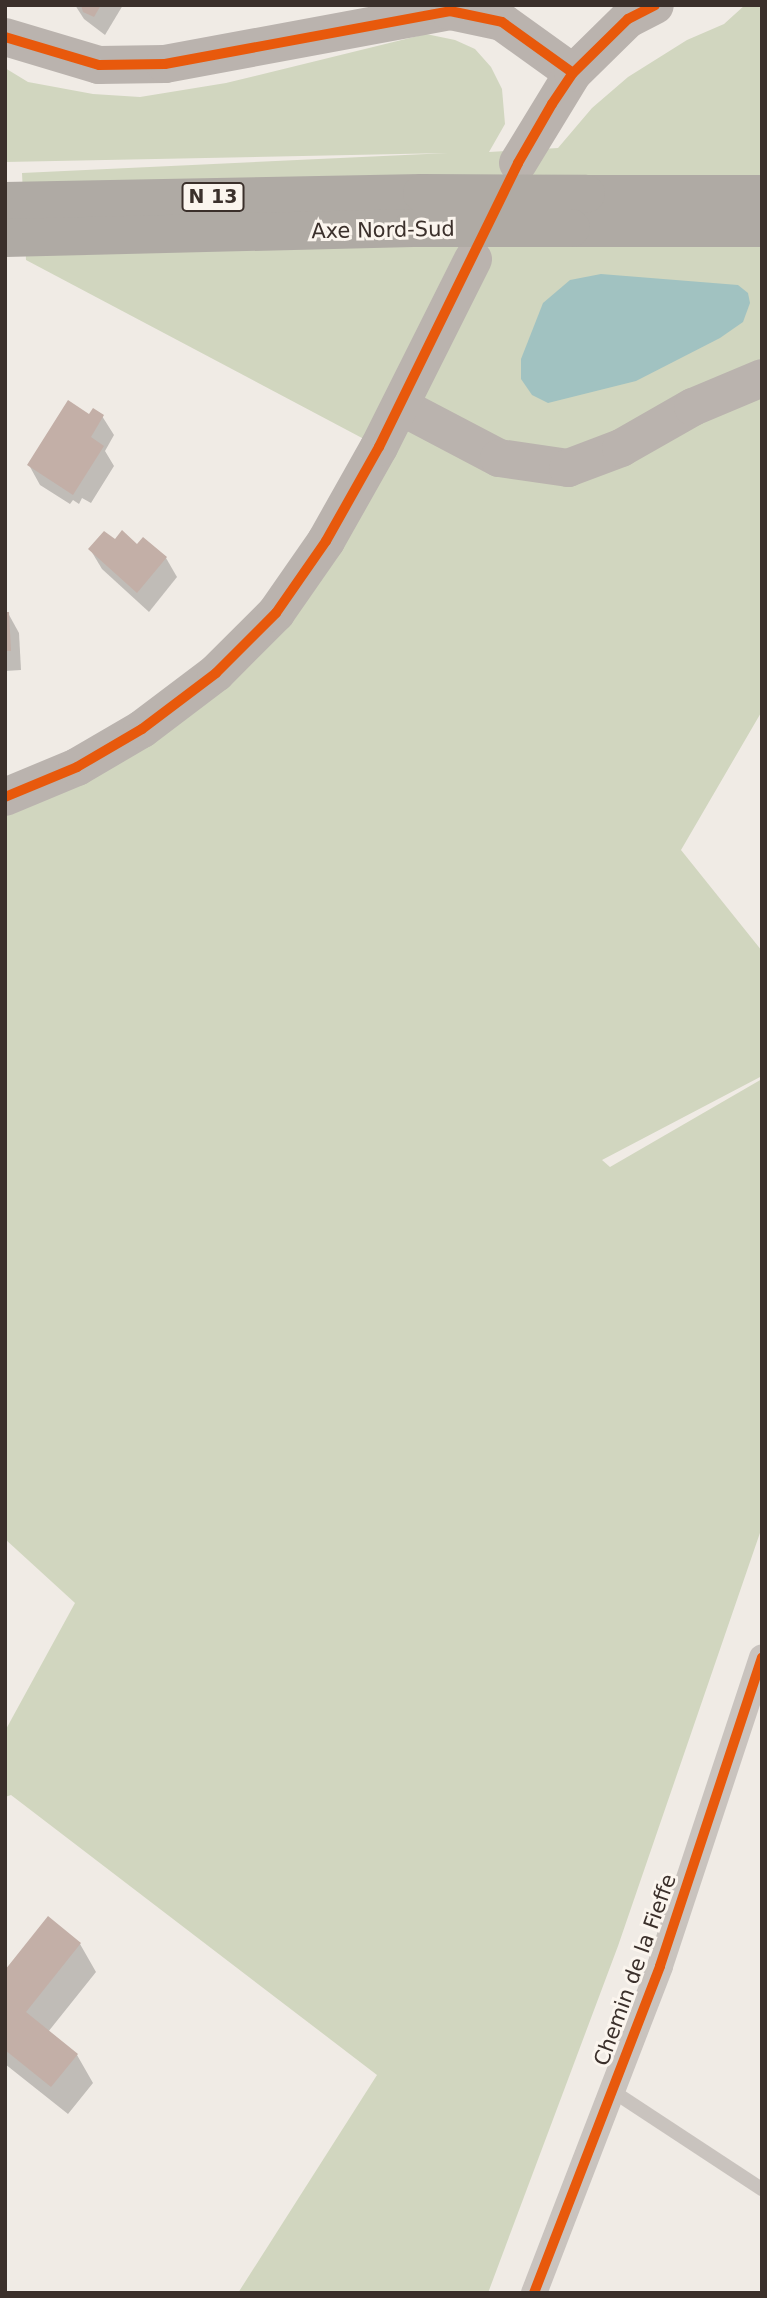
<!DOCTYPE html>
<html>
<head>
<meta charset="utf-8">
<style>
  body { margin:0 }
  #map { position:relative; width:767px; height:2298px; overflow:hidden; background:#f0ebe5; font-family:"DejaVu Sans",sans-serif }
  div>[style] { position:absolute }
  .green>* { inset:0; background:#d1d6bf }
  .water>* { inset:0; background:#a1c2c1 }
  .shadow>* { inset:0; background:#0003 }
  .building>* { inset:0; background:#c3afa7 }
  .lane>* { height:14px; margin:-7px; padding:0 7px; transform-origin:7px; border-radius:7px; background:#c9c3be }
  .street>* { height:26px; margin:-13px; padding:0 13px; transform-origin:13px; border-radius:13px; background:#c9c3be }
  .secondary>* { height:38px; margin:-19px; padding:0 19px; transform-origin:19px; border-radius:19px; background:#bab3ae }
  .highway>* { height:38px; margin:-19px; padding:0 19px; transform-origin:19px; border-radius:19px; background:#afaaa4 }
  .highway-bridge>* { height:38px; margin:-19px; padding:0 19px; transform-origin:19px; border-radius:19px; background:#afaaa4 }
  .cycleway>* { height:10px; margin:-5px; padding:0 5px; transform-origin:5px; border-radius:5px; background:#e8590c }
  span { translate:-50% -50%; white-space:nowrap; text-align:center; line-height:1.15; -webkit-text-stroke:6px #fbf5ee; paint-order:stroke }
  .shield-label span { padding:2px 5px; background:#fbf5ee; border:2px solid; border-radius:5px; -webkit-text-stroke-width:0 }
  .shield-label { font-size:19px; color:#3b302b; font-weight:700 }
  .street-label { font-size:21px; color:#3b302b }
  .frame { position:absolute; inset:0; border:7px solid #3b302b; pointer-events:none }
</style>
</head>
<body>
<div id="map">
  <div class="green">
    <i style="clip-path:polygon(745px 5px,762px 5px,762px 711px,681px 850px,762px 951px,762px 1076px,602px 1160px,610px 1167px,762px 1079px,762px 1527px,618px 1946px,488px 2293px,238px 2293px,377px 2075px,11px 1795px,5px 1797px,5px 1731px,75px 1603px,5px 1539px,5px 797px,217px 673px,379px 447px,26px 260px,22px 173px,448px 153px,5px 162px,5px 68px,28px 82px,93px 94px,140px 97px,226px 83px,426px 34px,455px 40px,475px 49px,491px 67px,502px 89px,505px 124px,489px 152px,558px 148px,592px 108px,628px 77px,687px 40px,724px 24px)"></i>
  </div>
  <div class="water">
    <i style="clip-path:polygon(601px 274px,738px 285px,748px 293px,750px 303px,743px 322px,720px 338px,636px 381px,548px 403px,532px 395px,521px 379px,521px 359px,543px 303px,570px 280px)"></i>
  </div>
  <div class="shadow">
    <i style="clip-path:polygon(75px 5px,123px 5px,105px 35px,84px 19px)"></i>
    <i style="clip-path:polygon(68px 403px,89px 416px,94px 410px,102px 416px,114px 435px,105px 451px,114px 466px,91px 503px,82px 498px,79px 504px,73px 500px,70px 504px,40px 485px,29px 465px)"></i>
    <i style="clip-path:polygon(115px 542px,166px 558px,177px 577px,149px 612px,102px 569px,90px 549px)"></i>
    <i style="clip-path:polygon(8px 613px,19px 633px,21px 670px,5px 671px)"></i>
    <i style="clip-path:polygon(48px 1919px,80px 1944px,96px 1972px,48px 2032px,77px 2055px,93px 2083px,68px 2114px,5px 2064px,5px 1972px)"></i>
  </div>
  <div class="building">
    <i style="clip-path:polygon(81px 5px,101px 5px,94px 17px,83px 12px)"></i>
    <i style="clip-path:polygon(68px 400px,89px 414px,93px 408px,104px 415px,91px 437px,104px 446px,73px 495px,27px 465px)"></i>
    <i style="clip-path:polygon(122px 530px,137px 544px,143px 537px,167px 557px,137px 593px,88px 549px,104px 531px,115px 539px)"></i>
    <i style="clip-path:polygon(5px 612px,9px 612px,11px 651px,5px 651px)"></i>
    <i style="clip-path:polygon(48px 1916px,81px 1943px,26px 2012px,78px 2054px,51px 2087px,5px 2050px,5px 1970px)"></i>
  </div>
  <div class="lane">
    <i style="left:611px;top:2090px;width:181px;rotate:33.3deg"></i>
  </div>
  <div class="street">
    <i style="left:534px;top:2293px;width:350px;rotate:-68.9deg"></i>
    <i style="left:660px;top:1966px;width:325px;rotate:-71.7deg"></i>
  </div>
  <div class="secondary">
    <i style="left:5px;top:37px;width:98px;rotate:16.6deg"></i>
    <i style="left:99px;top:65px;width:66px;rotate:-0.9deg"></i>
    <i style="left:165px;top:64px;width:290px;rotate:-10.5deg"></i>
    <i style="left:450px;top:11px;width:53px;rotate:11.9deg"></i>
    <i style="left:502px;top:22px;width:87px;rotate:35.7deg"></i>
    <i style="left:518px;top:163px;width:105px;rotate:-58.6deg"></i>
    <i style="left:573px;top:73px;width:77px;rotate:-44.5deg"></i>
    <i style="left:628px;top:19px;width:30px;rotate:-27deg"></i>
    <i style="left:400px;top:406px;width:112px;rotate:27.7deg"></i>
    <i style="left:499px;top:458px;width:70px;rotate:8.2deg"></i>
    <i style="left:568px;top:468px;width:57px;rotate:-20.7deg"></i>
    <i style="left:621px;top:448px;width:83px;rotate:-29.7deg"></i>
    <i style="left:693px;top:407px;width:75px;rotate:-22.8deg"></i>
    <i style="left:5px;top:797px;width:78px;rotate:-22.6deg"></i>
    <i style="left:77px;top:767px;width:75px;rotate:-30.3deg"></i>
    <i style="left:142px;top:729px;width:93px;rotate:-37.1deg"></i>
    <i style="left:216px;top:673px;width:85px;rotate:-45deg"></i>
    <i style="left:276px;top:613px;width:88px;rotate:-55.2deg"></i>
    <i style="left:326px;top:541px;width:108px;rotate:-60.6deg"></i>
    <i style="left:379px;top:447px;width:210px;rotate:-63.4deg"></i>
  </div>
  <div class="highway">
    <i style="left:586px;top:194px;width:176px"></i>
    <i style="left:5px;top:201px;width:417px;rotate:-1.1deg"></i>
    <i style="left:571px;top:228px;width:191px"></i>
    <i style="left:5px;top:238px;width:408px;rotate:-1.4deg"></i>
  </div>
  <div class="highway-bridge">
    <i style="left:422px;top:193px;width:164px;rotate:0.3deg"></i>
    <i style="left:413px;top:228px;width:158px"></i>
  </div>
  <div class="cycleway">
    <i style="left:5px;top:37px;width:98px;rotate:16.6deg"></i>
    <i style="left:99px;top:65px;width:66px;rotate:-0.9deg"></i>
    <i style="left:165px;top:64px;width:290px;rotate:-10.5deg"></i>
    <i style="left:450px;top:11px;width:53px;rotate:11.9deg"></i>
    <i style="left:502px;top:22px;width:87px;rotate:35.7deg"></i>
    <i style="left:5px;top:797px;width:78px;rotate:-22.6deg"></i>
    <i style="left:77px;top:767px;width:75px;rotate:-30.3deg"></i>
    <i style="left:142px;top:729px;width:93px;rotate:-37.1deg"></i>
    <i style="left:216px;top:673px;width:85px;rotate:-45deg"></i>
    <i style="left:276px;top:613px;width:88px;rotate:-55.2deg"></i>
    <i style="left:326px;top:541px;width:108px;rotate:-60.6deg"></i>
    <i style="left:379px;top:447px;width:316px;rotate:-63.9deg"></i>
    <i style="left:518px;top:163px;width:68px;rotate:-60deg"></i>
    <i style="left:552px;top:104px;width:37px;rotate:-56deg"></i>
    <i style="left:573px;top:73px;width:77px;rotate:-44.5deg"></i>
    <i style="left:628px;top:19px;width:30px;rotate:-27deg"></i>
    <i style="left:534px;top:2293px;width:350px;rotate:-68.9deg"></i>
    <i style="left:660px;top:1966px;width:325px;rotate:-71.7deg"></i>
  </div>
  <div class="shield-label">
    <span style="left:213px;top:197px">N 13</span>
  </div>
  <div class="street-label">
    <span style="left:383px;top:230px;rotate:-1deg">Axe Nord-Sud</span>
    <span style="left:635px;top:1970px;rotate:-70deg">Chemin de la Fieffe</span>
  </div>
  <div class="frame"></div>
</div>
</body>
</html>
